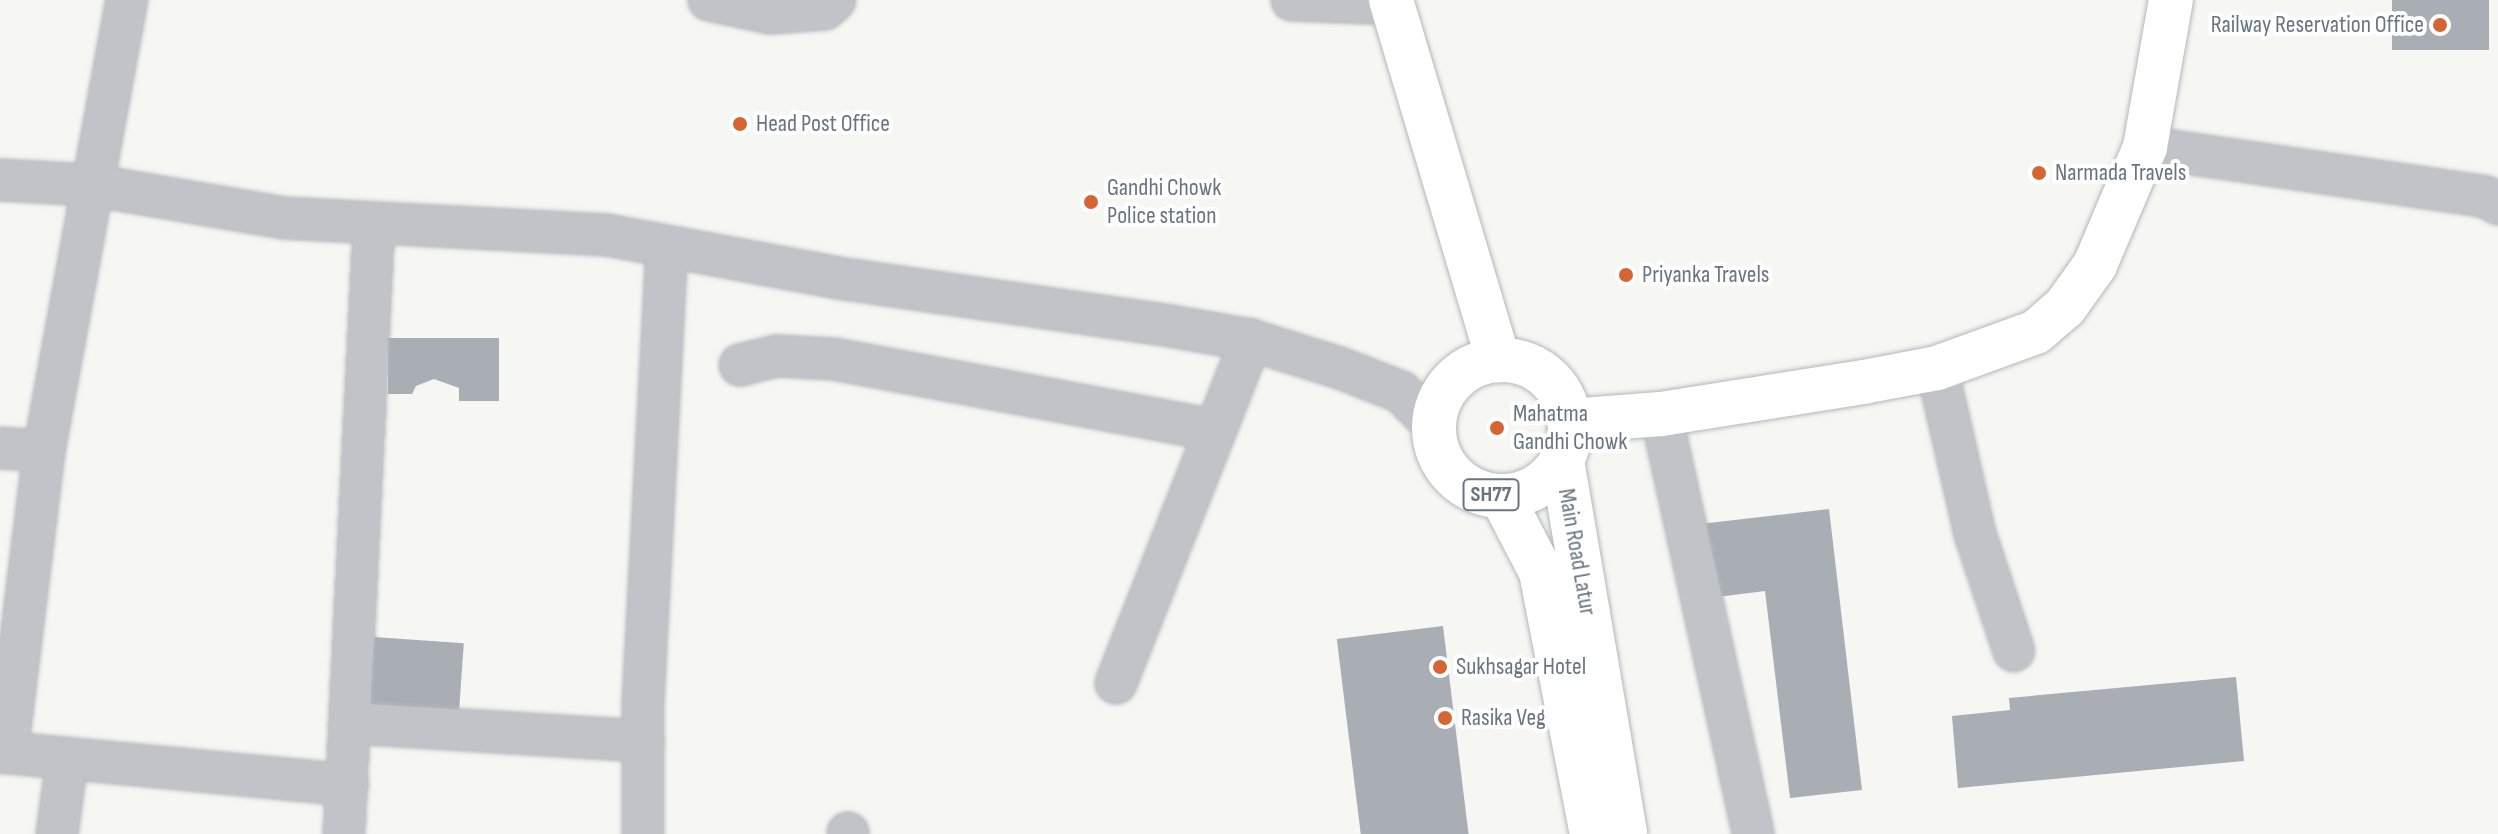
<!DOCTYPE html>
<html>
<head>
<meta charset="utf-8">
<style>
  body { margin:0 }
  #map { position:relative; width:2498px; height:834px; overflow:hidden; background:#f6f6f3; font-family:"Sofia Sans Condensed",sans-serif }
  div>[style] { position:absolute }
  .building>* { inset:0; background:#a8aeb4; transform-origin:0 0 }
  .roads { filter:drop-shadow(0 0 2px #b4b7bb) drop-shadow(0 0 2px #b4b7bb) }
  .minor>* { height:40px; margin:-20px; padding:0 20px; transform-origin:20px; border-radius:20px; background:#c0c3c7 }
  .major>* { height:44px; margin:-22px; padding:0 22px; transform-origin:22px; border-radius:22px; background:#fff }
  .major>.ring { margin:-22px; padding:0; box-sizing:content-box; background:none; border:44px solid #fff; border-radius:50% }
  .dots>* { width:22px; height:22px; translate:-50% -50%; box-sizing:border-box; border:4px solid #fff; border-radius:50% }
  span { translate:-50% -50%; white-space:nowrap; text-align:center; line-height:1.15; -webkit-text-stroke:8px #fff; paint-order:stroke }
  .shield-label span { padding:2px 6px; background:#fff; border:2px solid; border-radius:6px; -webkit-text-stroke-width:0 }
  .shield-label { font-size:22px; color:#687482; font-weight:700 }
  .poi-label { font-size:24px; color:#687482 }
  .right { translate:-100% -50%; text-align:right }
  .left { translate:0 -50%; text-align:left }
  .street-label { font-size:24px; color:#687482 }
</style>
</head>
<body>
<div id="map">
  <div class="building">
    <i style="left:2392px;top:0;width:97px;height:50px"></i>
    <i style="clip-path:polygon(388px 338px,499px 338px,499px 401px,459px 401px,459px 388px,434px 379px,416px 386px,412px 394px,388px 394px)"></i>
    <i style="clip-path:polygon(1829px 509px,1862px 790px,1790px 798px,1765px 591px,1709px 598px,1700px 524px)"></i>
    <i style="left:1443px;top:626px;width:210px;height:107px;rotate:83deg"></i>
    <i style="left:374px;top:637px;width:90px;height:75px;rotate:4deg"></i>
    <i style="clip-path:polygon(2236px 677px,2244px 761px,1958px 788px,1952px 716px,2010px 710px,2009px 698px)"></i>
  </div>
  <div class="roads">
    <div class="minor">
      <i style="left:709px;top:0;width:62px;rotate:12deg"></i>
      <i style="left:770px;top:13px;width:55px;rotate:-4.2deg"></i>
      <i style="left:825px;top:9px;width:13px;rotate:-42deg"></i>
      <i style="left:1292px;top:0;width:101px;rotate:2.3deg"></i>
      <i style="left:2145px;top:147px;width:345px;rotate:8.3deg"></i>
      <i style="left:2486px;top:197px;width:14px;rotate:30deg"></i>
      <i style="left:0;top:180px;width:91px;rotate:3.1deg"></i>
      <i style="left:91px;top:185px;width:196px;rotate:9.7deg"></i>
      <i style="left:284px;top:218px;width:323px;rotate:3deg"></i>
      <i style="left:607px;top:235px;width:235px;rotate:10.5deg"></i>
      <i style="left:838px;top:278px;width:335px;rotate:8.2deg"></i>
      <i style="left:1170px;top:326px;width:82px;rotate:9.8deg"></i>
      <i style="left:1251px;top:340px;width:93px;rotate:17.5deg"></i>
      <i style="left:1340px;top:368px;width:66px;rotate:21.5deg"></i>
      <i style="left:1401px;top:392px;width:47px;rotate:45deg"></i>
      <i style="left:740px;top:365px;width:38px;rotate:-14deg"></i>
      <i style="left:777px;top:356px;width:57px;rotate:3deg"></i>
      <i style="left:834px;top:359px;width:388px;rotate:10.6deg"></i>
      <i style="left:1937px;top:368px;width:170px;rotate:77.1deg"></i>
      <i style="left:1975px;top:534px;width:123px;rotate:71.6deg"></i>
      <i style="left:1661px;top:414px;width:430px;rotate:77.6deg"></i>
      <i style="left:0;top:448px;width:44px;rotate:3.9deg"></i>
      <i style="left:1116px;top:683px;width:369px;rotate:-68.5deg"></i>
      <i style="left:350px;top:723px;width:294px;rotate:3.5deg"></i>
      <i style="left:0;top:752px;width:349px;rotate:5.4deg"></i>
      <i style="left:7px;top:753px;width:304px;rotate:-83deg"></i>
      <i style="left:44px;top:451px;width:459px;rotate:-79.6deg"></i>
      <i style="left:57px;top:834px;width:74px;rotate:-82.2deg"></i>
      <i style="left:344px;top:834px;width:612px;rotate:-87.19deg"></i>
      <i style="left:643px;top:834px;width:131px;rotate:-90deg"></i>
      <i style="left:643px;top:703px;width:456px;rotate:-87deg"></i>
      <i style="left:848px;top:834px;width:1px;rotate:-90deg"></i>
    </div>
    <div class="major">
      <i style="left:1391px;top:0;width:376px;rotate:73.4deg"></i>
      <i class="ring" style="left:1434px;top:360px;width:92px;height:92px"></i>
      <i style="left:1569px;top:421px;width:92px;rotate:-4.4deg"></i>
      <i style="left:1661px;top:414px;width:205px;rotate:-9deg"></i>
      <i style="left:1863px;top:382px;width:75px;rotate:-10.7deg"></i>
      <i style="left:1937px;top:368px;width:105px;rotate:-20deg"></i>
      <i style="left:2036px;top:332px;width:38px;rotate:-41deg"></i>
      <i style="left:2065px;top:307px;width:52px;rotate:-54.5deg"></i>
      <i style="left:2095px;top:265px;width:128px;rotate:-67deg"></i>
      <i style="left:2145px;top:147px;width:149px;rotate:-80deg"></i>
      <i style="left:1562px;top:460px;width:379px;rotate:80.4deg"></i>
      <i style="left:1502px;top:497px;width:85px;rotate:62.5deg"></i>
      <i style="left:1541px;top:572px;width:267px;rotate:79deg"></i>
    </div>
  </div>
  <div class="dots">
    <i style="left:2440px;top:25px;background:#d56634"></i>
    <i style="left:740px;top:124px;background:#d56634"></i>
    <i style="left:2039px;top:173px;background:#d56634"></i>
    <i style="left:1091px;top:202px;background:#d56634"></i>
    <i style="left:1626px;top:275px;background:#d56634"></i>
    <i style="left:1497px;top:428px;background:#d56634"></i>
    <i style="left:1440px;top:667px;background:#d56634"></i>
    <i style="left:1445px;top:718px;background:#d56634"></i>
  </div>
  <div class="shield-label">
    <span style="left:1491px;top:495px">SH77</span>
  </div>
  <div class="poi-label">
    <span class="right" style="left:2424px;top:25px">Railway Reservation Office</span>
    <span class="left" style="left:756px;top:124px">Head Post Office</span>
    <span class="left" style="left:2055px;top:173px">Narmada Travels</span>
    <span class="left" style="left:1107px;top:202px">Gandhi Chowk<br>Police station</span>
    <span class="left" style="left:1642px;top:275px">Priyanka Travels</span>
    <span class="left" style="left:1513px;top:428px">Mahatma<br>Gandhi Chowk</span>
    <span class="left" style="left:1456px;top:667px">Sukhsagar Hotel</span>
    <span class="left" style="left:1461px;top:718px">Rasika Veg</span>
  </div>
  <div class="street-label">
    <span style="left:1577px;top:552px;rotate:80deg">Main Road Latur</span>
  </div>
</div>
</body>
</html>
